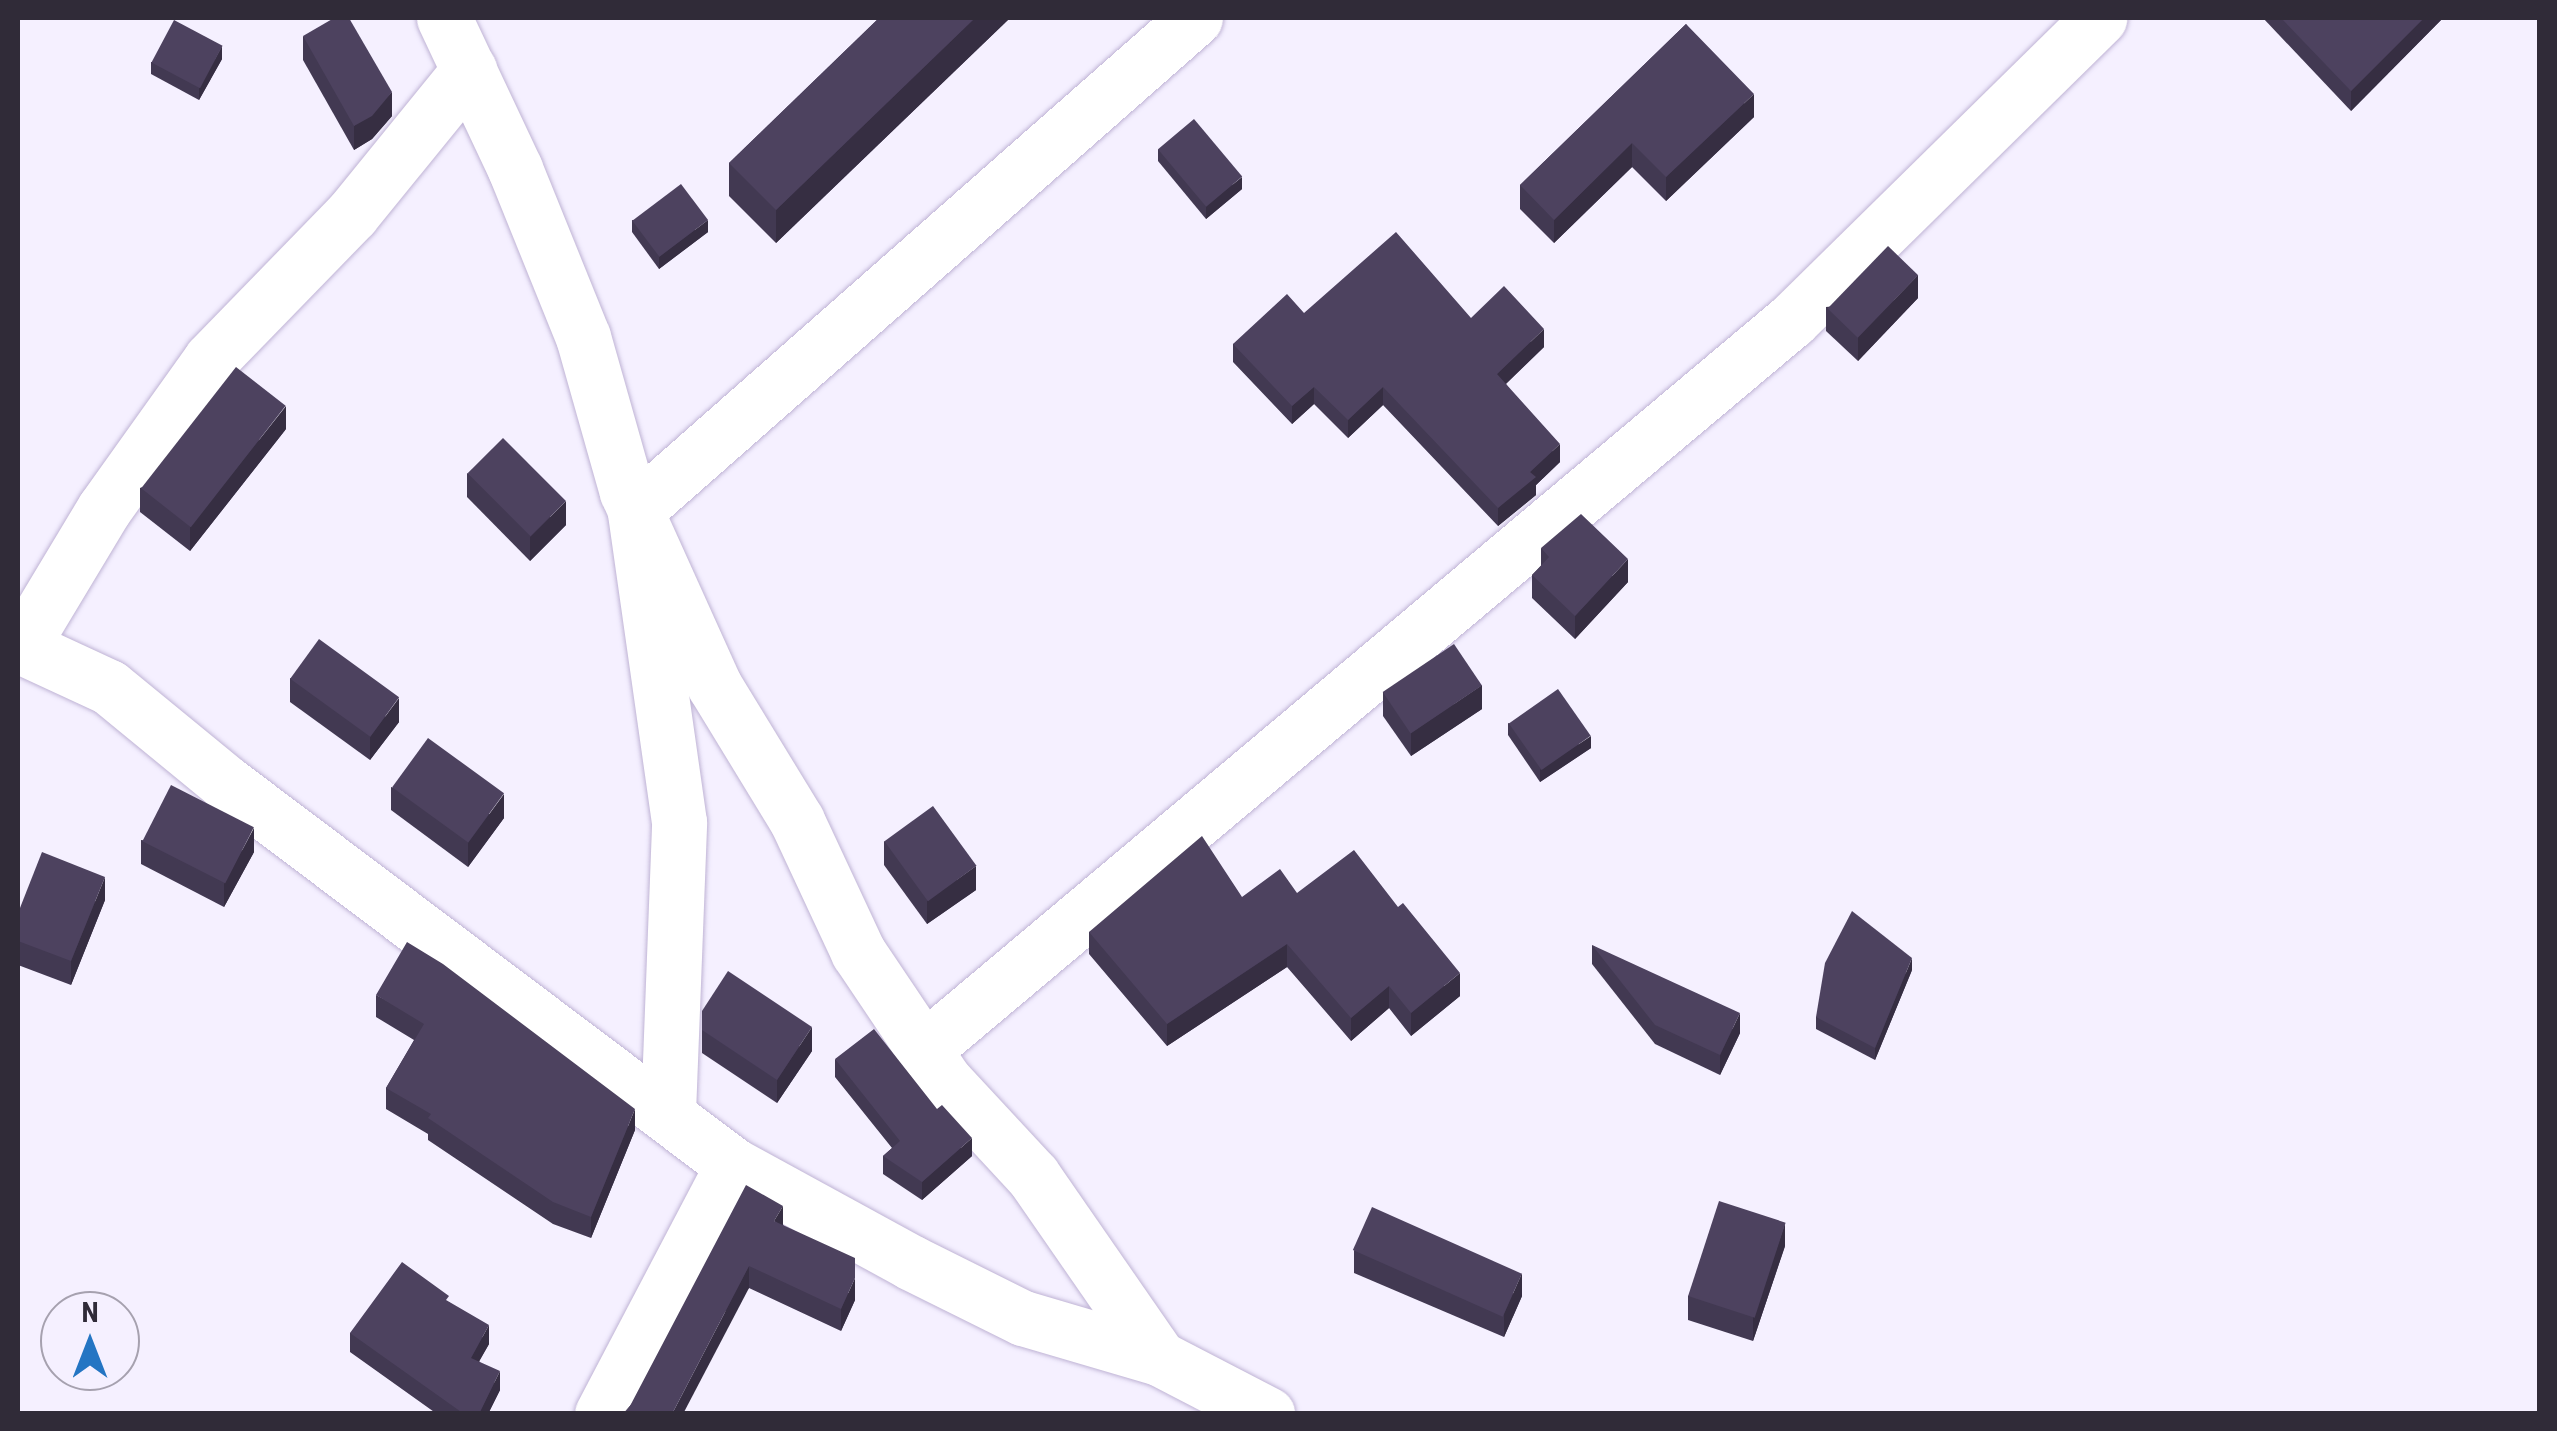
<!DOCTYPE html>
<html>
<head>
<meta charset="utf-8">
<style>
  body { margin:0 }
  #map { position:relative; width:2557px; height:1431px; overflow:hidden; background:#f5f0ff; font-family:"Roboto Condensed",sans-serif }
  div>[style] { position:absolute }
  .roads { filter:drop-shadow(0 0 2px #bfb3d5) drop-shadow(0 0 2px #bfb3d5) }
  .street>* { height:55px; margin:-27.5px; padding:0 27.5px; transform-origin:27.5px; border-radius:27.5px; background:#fff }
  .wall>* { inset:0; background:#423952 }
  .shaded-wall>* { inset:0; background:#362e42 }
  .building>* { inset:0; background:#4d425f; transform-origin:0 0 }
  span { translate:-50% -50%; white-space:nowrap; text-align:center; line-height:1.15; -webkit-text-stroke:10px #f5f0ff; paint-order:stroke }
  .frame { position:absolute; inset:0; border:20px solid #302b38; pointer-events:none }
  .north { position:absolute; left:40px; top:1291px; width:100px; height:100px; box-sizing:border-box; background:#f5f0ff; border:2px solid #a6a1af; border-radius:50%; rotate:0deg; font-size:28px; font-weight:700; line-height:40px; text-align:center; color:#302b38 }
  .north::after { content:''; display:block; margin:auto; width:35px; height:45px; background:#2475c3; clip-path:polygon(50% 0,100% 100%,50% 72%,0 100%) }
</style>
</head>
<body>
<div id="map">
  <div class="roads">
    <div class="street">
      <i style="left:444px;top:18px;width:167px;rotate:64.8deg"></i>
      <i style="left:515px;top:169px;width:181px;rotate:68deg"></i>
      <i style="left:583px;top:337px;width:161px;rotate:74.2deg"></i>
      <i style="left:627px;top:492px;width:212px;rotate:65.7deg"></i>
      <i style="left:714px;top:685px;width:159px;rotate:58.6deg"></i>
      <i style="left:797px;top:821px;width:145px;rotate:65deg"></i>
      <i style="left:858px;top:952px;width:154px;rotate:56.1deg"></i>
      <i style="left:944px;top:1080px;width:131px;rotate:47.2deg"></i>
      <i style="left:1033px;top:1176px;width:221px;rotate:55.3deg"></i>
      <i style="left:18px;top:645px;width:100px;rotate:24.8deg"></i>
      <i style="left:109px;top:687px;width:151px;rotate:39.4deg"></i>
      <i style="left:226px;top:783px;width:635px;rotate:37deg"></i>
      <i style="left:733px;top:1165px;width:202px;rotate:28.7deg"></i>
      <i style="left:910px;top:1262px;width:126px;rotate:26.4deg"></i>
      <i style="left:1023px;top:1318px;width:142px;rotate:16.4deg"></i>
      <i style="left:1159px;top:1358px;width:122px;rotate:27.4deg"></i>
      <i style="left:21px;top:647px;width:161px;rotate:-59deg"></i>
      <i style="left:104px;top:509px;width:184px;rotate:-54.5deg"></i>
      <i style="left:211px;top:359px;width:202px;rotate:-45.8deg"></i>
      <i style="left:352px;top:214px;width:186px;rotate:-50.9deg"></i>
      <i style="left:923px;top:1050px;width:1135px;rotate:-40.03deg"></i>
      <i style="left:1792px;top:320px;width:431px;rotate:-44.5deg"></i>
      <i style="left:668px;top:1113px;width:291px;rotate:-87.8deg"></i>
      <i style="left:679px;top:822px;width:314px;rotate:-98.1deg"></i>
      <i style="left:635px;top:511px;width:746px;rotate:-41.36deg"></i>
      <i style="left:602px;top:1414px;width:281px;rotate:-62.3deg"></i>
    </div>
  </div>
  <div class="wall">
    <i style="clip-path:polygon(879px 18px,1010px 18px,776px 243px,729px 196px,729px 163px)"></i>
    <i style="clip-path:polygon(2263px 18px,2443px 18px,2351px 111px)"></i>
    <i style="clip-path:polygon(1686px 24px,1754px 117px,1666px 201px,1632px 167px,1554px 243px,1520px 209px,1520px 185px)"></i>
    <i style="clip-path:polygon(303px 36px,392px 116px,372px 139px,354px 150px,303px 60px)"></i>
    <i style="clip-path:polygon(222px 59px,199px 100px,151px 74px,151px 62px)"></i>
    <i style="clip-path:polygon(1158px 149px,1242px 189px,1206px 219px,1158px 161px)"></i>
    <i style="clip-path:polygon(632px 220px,708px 232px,659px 269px,632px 232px)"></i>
    <i style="clip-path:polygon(1918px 298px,1858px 361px,1826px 331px,1826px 307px)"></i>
    <i style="clip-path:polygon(1304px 313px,1471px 318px,1544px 347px,1506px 384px,1560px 462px,1536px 485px,1536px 495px,1498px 526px,1383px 405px,1348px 438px,1314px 404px,1292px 424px,1233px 362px,1233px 344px)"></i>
    <i style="clip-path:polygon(286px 429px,190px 551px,140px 512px,140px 488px)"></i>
    <i style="clip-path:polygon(467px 473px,566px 525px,530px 561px,467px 497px)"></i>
    <i style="clip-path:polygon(1541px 548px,1628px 582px,1575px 639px,1532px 598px,1532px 575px,1541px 566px)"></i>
    <i style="clip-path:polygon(290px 678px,399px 722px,370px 760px,290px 702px)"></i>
    <i style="clip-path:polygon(1383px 692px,1482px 709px,1411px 756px,1383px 716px)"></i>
    <i style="clip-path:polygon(1508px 723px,1591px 748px,1540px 782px,1508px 735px)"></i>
    <i style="clip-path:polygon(391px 787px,504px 818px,468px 867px,391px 810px)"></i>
    <i style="clip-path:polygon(141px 840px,254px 852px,224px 907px,141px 864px)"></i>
    <i style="clip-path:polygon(884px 841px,976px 890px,927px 924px,884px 865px)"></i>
    <i style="clip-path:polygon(1297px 893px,1460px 996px,1411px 1036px,1389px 1008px,1351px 1041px,1287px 967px,1167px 1046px,1089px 954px,1089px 932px,1242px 897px)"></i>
    <i style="clip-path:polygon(105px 900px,71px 985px,18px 965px,18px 913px)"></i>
    <i style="clip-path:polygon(1592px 945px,1740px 1033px,1720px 1075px,1655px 1044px,1592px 964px)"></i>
    <i style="clip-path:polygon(1912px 970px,1875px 1060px,1816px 1029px,1816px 1017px)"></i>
    <i style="clip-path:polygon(376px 995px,635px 1130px,591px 1238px,553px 1224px,428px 1140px,428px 1134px,386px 1109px,386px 1088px,414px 1040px,376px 1017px)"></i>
    <i style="clip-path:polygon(702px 1011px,812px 1051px,777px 1103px,702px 1053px)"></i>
    <i style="clip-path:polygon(835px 1059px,972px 1156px,922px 1200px,883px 1174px,883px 1156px,892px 1148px,835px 1077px)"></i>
    <i style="clip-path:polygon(783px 1225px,855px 1300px,841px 1331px,749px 1288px,623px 1414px)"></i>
    <i style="clip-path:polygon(1785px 1246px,1753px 1341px,1688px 1320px,1688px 1296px)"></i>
    <i style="clip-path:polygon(1354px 1250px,1522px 1296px,1504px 1337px,1354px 1273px)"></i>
    <i style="clip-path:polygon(449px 1302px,489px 1344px,479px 1361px,500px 1390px,488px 1414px,437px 1414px,350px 1352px,350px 1333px)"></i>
  </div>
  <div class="shaded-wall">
    <i style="clip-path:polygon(975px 18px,1010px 18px,776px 243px,776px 210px)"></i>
    <i style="clip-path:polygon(2424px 18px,2443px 18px,2351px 111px,2351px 91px)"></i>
    <i style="clip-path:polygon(222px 46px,222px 59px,199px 100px,199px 88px)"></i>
    <i style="clip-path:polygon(392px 92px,392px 116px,372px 139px,354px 150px,354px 126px)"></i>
    <i style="clip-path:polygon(1754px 94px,1754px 117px,1666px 201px,1666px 177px)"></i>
    <i style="clip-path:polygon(1632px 143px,1632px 167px,1554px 243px,1554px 220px)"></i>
    <i style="clip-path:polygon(1242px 177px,1242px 189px,1206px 219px,1206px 206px)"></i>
    <i style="clip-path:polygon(708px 220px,708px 232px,659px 269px,659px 257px)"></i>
    <i style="clip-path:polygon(1918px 275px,1918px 298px,1858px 361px,1858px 337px)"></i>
    <i style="clip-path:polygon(1544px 329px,1544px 347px,1497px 392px,1497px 374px)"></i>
    <i style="clip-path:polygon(1314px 387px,1314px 404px,1292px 424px,1292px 406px)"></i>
    <i style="clip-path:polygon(1383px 387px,1383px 405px,1348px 438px,1348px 420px)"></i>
    <i style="clip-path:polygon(286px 406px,286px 429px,190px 551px,190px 527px)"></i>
    <i style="clip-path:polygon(1560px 444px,1560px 462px,1536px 485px,1536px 495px,1498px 526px,1498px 508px,1530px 472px)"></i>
    <i style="clip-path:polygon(566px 501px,566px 525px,530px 561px,530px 537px)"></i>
    <i style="clip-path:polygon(1628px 559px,1628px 582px,1575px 639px,1575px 616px)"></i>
    <i style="clip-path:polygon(1482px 685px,1482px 709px,1411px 756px,1411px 733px)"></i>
    <i style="clip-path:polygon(399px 698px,399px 722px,370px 760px,370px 737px)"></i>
    <i style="clip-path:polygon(1591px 736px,1591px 748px,1540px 782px,1540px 770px)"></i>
    <i style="clip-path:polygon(504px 794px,504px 818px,468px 867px,468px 843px)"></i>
    <i style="clip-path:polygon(254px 828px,254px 852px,224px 907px,224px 884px)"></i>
    <i style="clip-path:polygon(976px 866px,976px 890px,927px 924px,927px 901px)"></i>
    <i style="clip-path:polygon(105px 877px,105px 900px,71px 985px,71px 961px)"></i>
    <i style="clip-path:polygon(1287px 944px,1287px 967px,1167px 1046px,1167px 1024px)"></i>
    <i style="clip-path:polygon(1912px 958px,1912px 970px,1875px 1060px,1875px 1048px)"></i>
    <i style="clip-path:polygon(1460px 973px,1460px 996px,1411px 1036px,1411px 1013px)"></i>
    <i style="clip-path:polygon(1389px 986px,1389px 1008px,1351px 1041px,1351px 1018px)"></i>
    <i style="clip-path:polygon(1740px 1013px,1740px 1033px,1720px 1075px,1720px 1055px)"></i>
    <i style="clip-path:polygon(812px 1027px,812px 1051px,777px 1103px,777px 1080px)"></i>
    <i style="clip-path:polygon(635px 1109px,635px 1130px,591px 1238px,591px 1217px)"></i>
    <i style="clip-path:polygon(972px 1138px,972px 1156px,922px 1200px,922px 1182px)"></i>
    <i style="clip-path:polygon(783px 1206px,783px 1228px,774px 1221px)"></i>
    <i style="clip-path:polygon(1785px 1223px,1785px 1246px,1753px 1341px,1753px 1317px)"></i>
    <i style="clip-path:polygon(749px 1266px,749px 1288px,683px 1414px,672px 1414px)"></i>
    <i style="clip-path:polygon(1522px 1273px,1522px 1296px,1504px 1337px,1504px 1314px)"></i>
    <i style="clip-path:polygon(855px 1278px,855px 1300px,841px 1331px,841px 1309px)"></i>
    <i style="clip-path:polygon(489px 1325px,489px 1344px,471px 1376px,471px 1358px)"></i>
    <i style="clip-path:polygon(500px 1371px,500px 1390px,488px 1414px,479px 1414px)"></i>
  </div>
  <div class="building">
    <i style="clip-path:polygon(334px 18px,349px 18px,392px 92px,372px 116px,354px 126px,303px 36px)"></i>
    <i style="clip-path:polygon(879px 18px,975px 18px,776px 210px,729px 163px)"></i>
    <i style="clip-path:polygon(2281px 18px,2424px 18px,2351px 91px)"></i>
    <i style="left:174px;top:20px;width:55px;height:48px;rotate:28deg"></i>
    <i style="clip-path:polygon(1686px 24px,1754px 94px,1666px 177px,1632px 143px,1554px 220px,1520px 185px)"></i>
    <i style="left:1194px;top:119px;width:75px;height:47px;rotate:50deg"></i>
    <i style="left:681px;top:184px;width:45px;height:61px;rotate:53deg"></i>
    <i style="clip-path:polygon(1396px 232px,1471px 318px,1504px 286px,1544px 329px,1497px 374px,1560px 444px,1530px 472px,1536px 477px,1498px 508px,1383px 387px,1348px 420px,1314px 387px,1292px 406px,1233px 344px,1287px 294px,1304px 313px)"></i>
    <i style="left:1888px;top:246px;width:42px;height:87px;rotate:44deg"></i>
    <i style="left:236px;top:367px;width:63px;height:154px;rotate:38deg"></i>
    <i style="left:503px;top:438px;width:89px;height:50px;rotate:45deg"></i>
    <i style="clip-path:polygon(1581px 514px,1628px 559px,1575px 616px,1532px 575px,1549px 557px,1541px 548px)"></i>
    <i style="left:319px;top:639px;width:99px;height:49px;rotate:36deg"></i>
    <i style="left:1454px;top:644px;width:50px;height:86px;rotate:56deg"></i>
    <i style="left:1558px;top:689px;width:57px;height:60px;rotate:55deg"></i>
    <i style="left:428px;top:738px;width:94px;height:61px;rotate:36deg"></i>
    <i style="left:171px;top:785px;width:93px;height:63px;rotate:27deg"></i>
    <i style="left:933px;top:806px;width:74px;height:60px;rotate:54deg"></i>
    <i style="clip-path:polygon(1202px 836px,1242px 897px,1280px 869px,1297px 893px,1354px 850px,1398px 907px,1403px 903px,1460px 973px,1411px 1013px,1389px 986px,1351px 1018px,1287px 944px,1167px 1024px,1089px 932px)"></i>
    <i style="clip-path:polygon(42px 852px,105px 877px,71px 961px,18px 941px,18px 913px)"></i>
    <i style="clip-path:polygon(1852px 911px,1912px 958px,1875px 1048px,1816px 1017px,1825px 963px)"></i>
    <i style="clip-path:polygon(407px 942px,443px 964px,635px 1109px,591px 1217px,553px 1202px,428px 1118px,431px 1114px,386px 1088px,424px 1024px,376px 995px)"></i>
    <i style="clip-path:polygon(1592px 945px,1740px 1013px,1720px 1055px,1655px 1025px)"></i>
    <i style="clip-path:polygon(728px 971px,812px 1027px,777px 1080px,702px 1030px,702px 1011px)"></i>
    <i style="clip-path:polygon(874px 1029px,937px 1109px,942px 1105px,972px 1138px,922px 1182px,883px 1156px,900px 1141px,835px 1059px)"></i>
    <i style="clip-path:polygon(746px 1185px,783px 1206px,774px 1221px,855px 1258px,855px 1278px,841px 1309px,749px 1266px,672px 1414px,623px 1414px,630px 1406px)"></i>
    <i style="left:1719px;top:1201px;width:70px;height:100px;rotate:18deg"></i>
    <i style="left:1372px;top:1207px;width:164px;height:47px;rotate:24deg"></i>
    <i style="clip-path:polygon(402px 1262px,449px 1296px,446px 1300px,489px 1325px,471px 1358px,500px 1371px,479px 1414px,464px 1414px,350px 1333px)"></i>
  </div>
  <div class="frame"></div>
  <div class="north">N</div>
</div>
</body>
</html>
